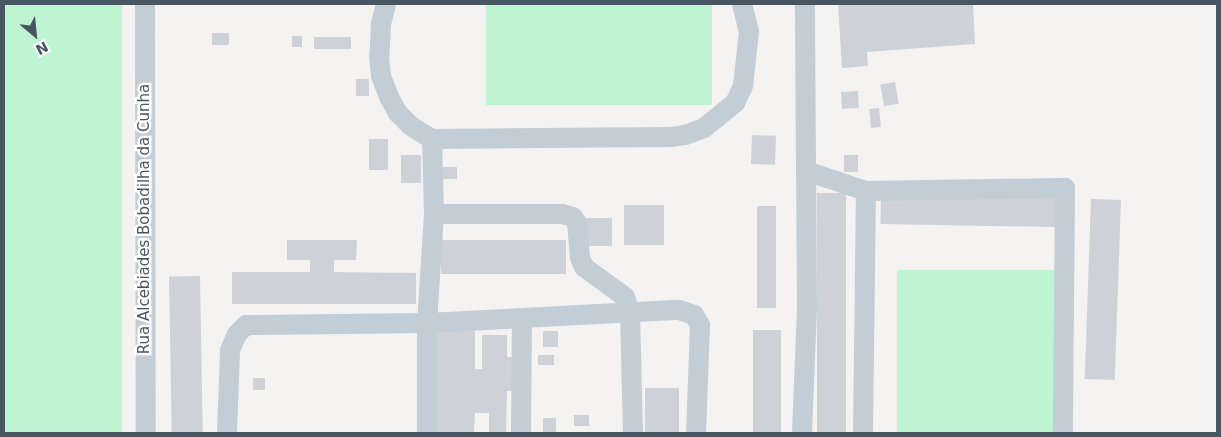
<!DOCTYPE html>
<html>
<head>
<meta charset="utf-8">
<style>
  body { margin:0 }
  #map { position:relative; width:1221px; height:437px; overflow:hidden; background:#f5f2f2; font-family:"DejaVu Sans",sans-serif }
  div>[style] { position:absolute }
  .green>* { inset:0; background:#bff4d2; transform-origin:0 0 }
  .building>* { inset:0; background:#ced1d8; transform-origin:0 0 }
  .minor>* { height:20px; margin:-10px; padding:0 10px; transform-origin:10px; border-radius:10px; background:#c2cdd5 }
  span { translate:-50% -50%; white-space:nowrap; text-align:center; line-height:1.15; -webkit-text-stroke:5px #fff; paint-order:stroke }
  .street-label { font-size:15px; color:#485662 }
  .frame { position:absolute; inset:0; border:5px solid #485662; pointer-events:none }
  .north { position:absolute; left:10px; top:10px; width:50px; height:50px; -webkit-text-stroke:4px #fff; paint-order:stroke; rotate:152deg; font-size:14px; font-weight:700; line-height:20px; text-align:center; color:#485662 }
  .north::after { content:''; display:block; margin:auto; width:18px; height:22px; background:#485662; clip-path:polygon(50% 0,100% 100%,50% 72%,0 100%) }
</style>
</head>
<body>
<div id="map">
  <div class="green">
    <i style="left:4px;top:4px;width:118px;height:429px"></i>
    <i style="left:486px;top:4px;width:226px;height:101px"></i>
    <i style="left:897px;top:270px;width:164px;height:163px"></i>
  </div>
  <div class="building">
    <i style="clip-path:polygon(838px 4px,973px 4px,975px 44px,867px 52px,868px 66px,842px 68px)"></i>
    <i style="left:229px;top:33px;width:12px;height:17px;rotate:90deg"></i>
    <i style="left:292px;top:36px;width:10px;height:11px"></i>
    <i style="left:314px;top:37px;width:37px;height:12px"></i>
    <i style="left:356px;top:79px;width:13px;height:17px"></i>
    <i style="left:895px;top:82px;width:22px;height:15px;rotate:80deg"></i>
    <i style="left:858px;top:91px;width:17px;height:17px;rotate:87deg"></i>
    <i style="left:879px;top:108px;width:19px;height:10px;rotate:84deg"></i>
    <i style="left:752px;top:135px;width:24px;height:29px;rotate:2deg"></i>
    <i style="left:369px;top:139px;width:19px;height:31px"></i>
    <i style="left:401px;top:155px;width:20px;height:28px"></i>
    <i style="left:844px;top:155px;width:14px;height:17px"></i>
    <i style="left:442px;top:167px;width:15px;height:12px"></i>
    <i style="left:817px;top:193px;width:29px;height:240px"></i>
    <i style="left:881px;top:193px;width:176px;height:31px;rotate:1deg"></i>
    <i style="left:1091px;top:199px;width:30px;height:180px;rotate:2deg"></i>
    <i style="left:664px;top:205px;width:40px;height:40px;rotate:90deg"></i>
    <i style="left:757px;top:206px;width:19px;height:102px"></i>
    <i style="left:586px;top:218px;width:26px;height:28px"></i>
    <i style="clip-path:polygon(287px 240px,357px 240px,356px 260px,334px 260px,334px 272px,416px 273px,416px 304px,232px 304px,232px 272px,310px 272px,310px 260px,287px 260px)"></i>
    <i style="left:441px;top:240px;width:125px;height:34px"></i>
    <i style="left:200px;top:276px;width:157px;height:31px;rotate:89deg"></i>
    <i style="clip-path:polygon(436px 327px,475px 327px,475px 369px,482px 369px,482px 335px,507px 335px,507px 357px,519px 357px,518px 391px,507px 391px,506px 433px,489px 433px,489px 413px,475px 413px,474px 433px,435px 433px)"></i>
    <i style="left:753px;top:330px;width:28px;height:103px"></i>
    <i style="left:543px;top:331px;width:15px;height:16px"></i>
    <i style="left:538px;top:355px;width:16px;height:10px"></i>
    <i style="left:253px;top:378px;width:12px;height:12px"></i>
    <i style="left:645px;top:388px;width:34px;height:45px"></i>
    <i style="left:574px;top:415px;width:15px;height:11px"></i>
    <i style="left:543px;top:418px;width:13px;height:15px"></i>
  </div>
  <div class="minor">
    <i style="left:145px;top:4px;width:429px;rotate:89.9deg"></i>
    <i style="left:386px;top:4px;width:21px;rotate:104deg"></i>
    <i style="left:381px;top:24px;width:33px;rotate:93deg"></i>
    <i style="left:379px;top:57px;width:19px;rotate:84deg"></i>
    <i style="left:381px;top:76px;width:22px;rotate:69deg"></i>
    <i style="left:389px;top:97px;width:18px;rotate:61deg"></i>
    <i style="left:398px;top:113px;width:18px;rotate:45deg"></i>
    <i style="left:411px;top:126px;width:25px;rotate:32deg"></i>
    <i style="left:432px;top:139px;width:239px;rotate:-0.5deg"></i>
    <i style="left:671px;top:137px;width:14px;rotate:-8deg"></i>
    <i style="left:685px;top:135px;width:20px;rotate:-20deg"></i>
    <i style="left:704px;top:128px;width:40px;rotate:-39deg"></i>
    <i style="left:735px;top:103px;width:19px;rotate:-65deg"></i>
    <i style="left:743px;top:86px;width:54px;rotate:-83.7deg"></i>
    <i style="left:749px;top:32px;width:29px;rotate:-104deg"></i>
    <i style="left:806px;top:171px;width:63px;rotate:18.4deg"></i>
    <i style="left:866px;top:191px;width:199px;rotate:-0.9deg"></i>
    <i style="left:1065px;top:188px;width:245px;rotate:90.5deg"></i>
    <i style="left:434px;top:214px;width:128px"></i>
    <i style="left:562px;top:214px;width:11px;rotate:15deg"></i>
    <i style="left:573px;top:217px;width:7px;rotate:56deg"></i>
    <i style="left:577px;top:223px;width:35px;rotate:85deg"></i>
    <i style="left:580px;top:258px;width:10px;rotate:66deg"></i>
    <i style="left:584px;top:267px;width:51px;rotate:36.2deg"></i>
    <i style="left:625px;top:297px;width:16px;rotate:72deg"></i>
    <i style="left:630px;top:312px;width:121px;rotate:88.6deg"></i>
    <i style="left:227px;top:433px;width:83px;rotate:-87.9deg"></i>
    <i style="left:230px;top:350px;width:17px;rotate:-66deg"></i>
    <i style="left:237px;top:334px;width:13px;rotate:-45deg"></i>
    <i style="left:246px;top:325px;width:181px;rotate:-0.6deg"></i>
    <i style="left:427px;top:323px;width:252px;rotate:-3deg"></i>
    <i style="left:679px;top:310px;width:16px;rotate:18deg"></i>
    <i style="left:694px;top:315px;width:12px;rotate:59deg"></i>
    <i style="left:700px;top:325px;width:108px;rotate:92.1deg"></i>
    <i style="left:427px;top:433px;width:110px;rotate:-90deg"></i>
    <i style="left:427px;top:323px;width:109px;rotate:-86.3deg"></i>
    <i style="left:434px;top:214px;width:75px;rotate:-91.5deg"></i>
    <i style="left:521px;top:433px;width:113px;rotate:-89.5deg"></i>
    <i style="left:802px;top:433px;width:126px;rotate:-87.7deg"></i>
    <i style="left:807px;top:307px;width:303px;rotate:-90.4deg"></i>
    <i style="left:863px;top:433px;width:242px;rotate:-89.3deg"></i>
  </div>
  <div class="street-label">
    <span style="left:145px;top:219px;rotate:-90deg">Rua Alcebiades Bobadilha da Cunha</span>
  </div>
  <div class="frame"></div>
  <div class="north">N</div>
</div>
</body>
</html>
